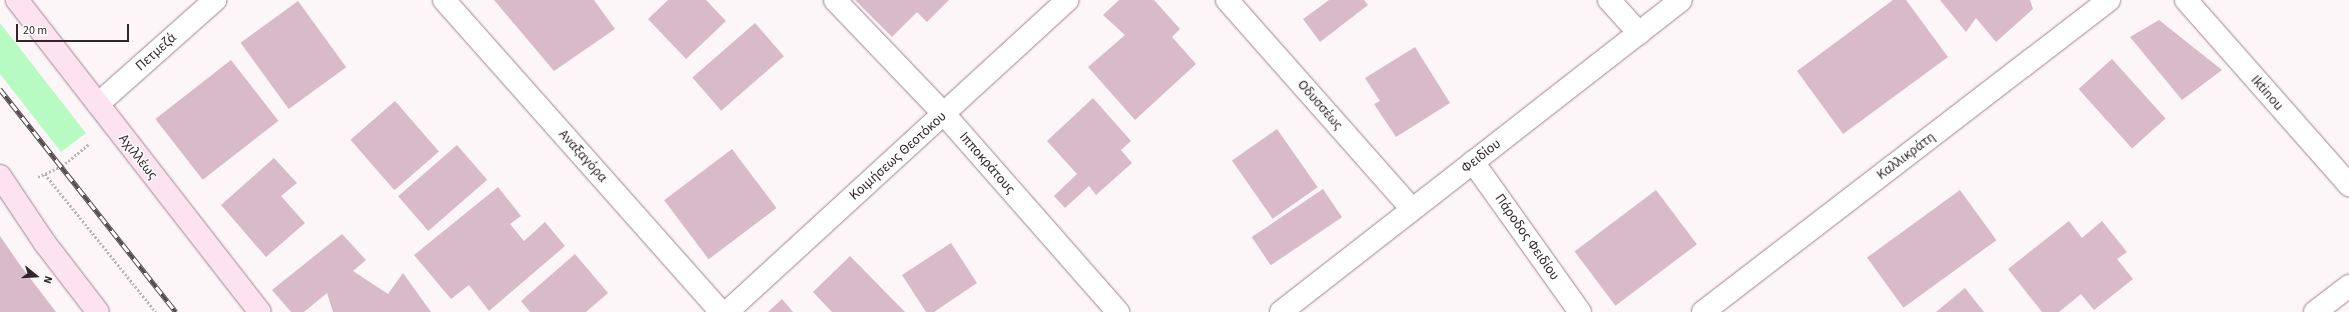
<!DOCTYPE html>
<html>
<head>
<meta charset="utf-8">
<style>
  body { margin:0 }
  #map { position:relative; width:2349px; height:312px; overflow:hidden; background:#fdf6f9; font-family:"Source Sans 3",sans-serif }
  div>[style] { position:absolute }
  .green>* { inset:0; background:#b8fbc2 }
  .building>* { inset:0; background:#d9bac8; transform-origin:0 0 }
  .path>* { height:2.5px; margin-top:-1.25px; transform-origin:0; background:repeating-linear-gradient(90deg,#bcb3b7 0 2px,transparent 0 4px) }
  .roads { filter:drop-shadow(0 0 1px #a08390) drop-shadow(0 0 1px #a08390) }
  .street>* { height:22px; margin:-11px; padding:0 11px; transform-origin:11px; border-radius:11px; background:#fff }
  .secondary>* { height:22px; margin:-11px; padding:0 11px; transform-origin:11px; border-radius:11px; background:#fde3ef }
  .rail>* { height:4.5px; margin-top:-2.25px; transform-origin:0; background:repeating-linear-gradient(90deg,#fff 0 9px,#564b50 0 18px); box-sizing:border-box; border-block:1px solid #564b50 }
  span { translate:-50% -50%; white-space:nowrap; text-align:center; line-height:1.15; -webkit-text-stroke:3px #fff; paint-order:stroke }
  .street-label { font-size:14px; color:#31252a }
  .north { position:absolute; left:16px; top:256px; width:40px; height:40px; -webkit-text-stroke:3px #fff; paint-order:stroke; rotate:108deg; font-size:11px; font-weight:700; line-height:16px; text-align:center; color:#31252a }
  .north::after { content:''; display:block; margin:auto; width:14px; height:18px; background:#31252a; clip-path:polygon(50% 0,100% 100%,50% 72%,0 100%) }
  .scale { position:absolute; left:16px; top:24px; width:113px; height:18px; box-sizing:border-box; border:2px solid #31252a; border-top:0; padding-left:5px; font-size:12px; line-height:14px; white-space:nowrap; color:#31252a; -webkit-text-stroke:3px #fff; paint-order:stroke }
</style>
</head>
<body>
<div id="map">
  <div class="green">
    <i style="clip-path:polygon(0 23px,86px 133px,61px 152px,0 74px)"></i>
  </div>
  <div class="building">
    <i style="clip-path:polygon(494px 0,594px 0,615px 29px,554px 71px)"></i>
    <i style="clip-path:polygon(668px 0,706px 0,726px 21px,686px 59px,648px 19px)"></i>
    <i style="clip-path:polygon(855px 0,949px 0,927px 22px,917px 12px,892px 37px)"></i>
    <i style="clip-path:polygon(1119px 0,1154px 0,1180px 29px,1172px 37px,1196px 64px,1135px 120px,1088px 67px,1125px 35px,1103px 15px)"></i>
    <i style="clip-path:polygon(1329px 0,1364px 0,1368px 5px,1320px 42px,1303px 19px)"></i>
    <i style="clip-path:polygon(1893px 0,1906px 0,1948px 57px,1843px 134px,1797px 71px)"></i>
    <i style="clip-path:polygon(1940px 0,2030px 0,2033px 9px,1996px 42px,1976px 18px,1966px 32px)"></i>
    <i style="left:298px;top:1px;width:82px;height:71px;rotate:54deg"></i>
    <i style="clip-path:polygon(2159px 20px,2222px 70px,2182px 100px,2130px 37px)"></i>
    <i style="left:755px;top:23px;width:44px;height:83px;rotate:49deg"></i>
    <i style="clip-path:polygon(1415px 47px,1450px 103px,1396px 137px,1374px 104px,1380px 101px,1365px 78px)"></i>
    <i style="left:2112px;top:59px;width:80px;height:45px;rotate:48deg"></i>
    <i style="left:231px;top:60px;width:77px;height:96px;rotate:52deg"></i>
    <i style="clip-path:polygon(1093px 98px,1131px 141px,1121px 150px,1132px 163px,1096px 195px,1089px 186px,1065px 208px,1054px 196px,1077px 174px,1047px 141px)"></i>
    <i style="left:395px;top:101px;width:67px;height:59px;rotate:49deg"></i>
    <i style="left:1277px;top:129px;width:71px;height:55px;rotate:55deg"></i>
    <i style="left:457px;top:145px;width:46px;height:78px;rotate:49deg"></i>
    <i style="left:732px;top:149px;width:74px;height:85px;rotate:53deg"></i>
    <i style="clip-path:polygon(274px 158px,297px 183px,281px 196px,305px 223px,266px 257px,221px 205px)"></i>
    <i style="clip-path:polygon(498px 187px,521px 216px,510px 224px,524px 241px,545px 222px,565px 246px,489px 311px,469px 285px,451px 299px,414px 255px)"></i>
    <i style="left:1323px;top:189px;width:34px;height:86px;rotate:56deg"></i>
    <i style="left:1656px;top:190px;width:68px;height:102px;rotate:53deg"></i>
    <i style="left:1960px;top:190px;width:62px;height:115px;rotate:54deg"></i>
    <i style="clip-path:polygon(2069px 221px,2082px 238px,2102px 221px,2127px 252px,2117px 259px,2133px 279px,2094px 310px,2081px 294px,2059px 312px,2042px 312px,2008px 269px)"></i>
    <i style="clip-path:polygon(342px 234px,366px 260px,353px 271px,388px 294px,403px 273px,431px 312px,333px 312px,327px 293px,304px 312px,291px 312px,272px 290px)"></i>
    <i style="clip-path:polygon(0 236px,20px 265px,56px 312px,0 312px)"></i>
    <i style="clip-path:polygon(951px 243px,977px 283px,934px 312px,926px 312px,902px 275px)"></i>
    <i style="clip-path:polygon(575px 254px,608px 293px,586px 312px,530px 312px,521px 301px)"></i>
    <i style="clip-path:polygon(850px 256px,905px 312px,832px 312px,813px 292px)"></i>
    <i style="clip-path:polygon(1965px 288px,1984px 312px,1936px 312px)"></i>
    <i style="clip-path:polygon(782px 299px,793px 312px,768px 312px)"></i>
  </div>
  <div class="path">
    <i style="left:45px;top:174px;width:177px;rotate:51.2deg"></i>
    <i style="left:38px;top:177px;width:26px;rotate:-25deg"></i>
    <i style="left:62px;top:166px;width:35px;rotate:-39deg"></i>
  </div>
  <div class="roads">
    <div class="street">
      <i style="left:444px;top:0;width:417px;rotate:48.4deg"></i>
      <i style="left:835px;top:0;width:158px;rotate:46.3deg"></i>
      <i style="left:944px;top:114px;width:264px;rotate:48.7deg"></i>
      <i style="left:1227px;top:0;width:279px;rotate:48.5deg"></i>
      <i style="left:1609px;top:0;width:45px;rotate:47.7deg"></i>
      <i style="left:2186px;top:0;width:247px;rotate:48.6deg"></i>
      <i style="left:98px;top:104px;width:157px;rotate:-41.6deg"></i>
      <i style="left:1473px;top:162px;width:184px;rotate:54.5deg"></i>
      <i style="left:727px;top:312px;width:462px;rotate:-42.5deg"></i>
      <i style="left:1281px;top:312px;width:507px;rotate:-37.95deg"></i>
      <i style="left:1703px;top:312px;width:512px;rotate:-37.54deg"></i>
      <i style="left:2315px;top:312px;width:43px;rotate:-37.4deg"></i>
    </div>
    <div class="secondary">
      <i style="left:17px;top:0;width:395px;rotate:52.1deg"></i>
      <i style="left:0;top:176px;width:79px;rotate:56.3deg"></i>
      <i style="left:44px;top:242px;width:88px;rotate:52.4deg"></i>
    </div>
  </div>
  <div class="rail">
    <i style="left:0;top:89px;width:284px;rotate:51.7deg"></i>
  </div>
  <div class="street-label">
    <span style="left:156px;top:52px;rotate:-42deg">Πετμεζά</span>
    <span style="left:2267px;top:93px;rotate:49deg">Iktinou</span>
    <span style="left:1320px;top:105px;rotate:49deg">Οδυσσέως</span>
    <span style="left:583px;top:156px;rotate:48deg">Αναξαγόρα</span>
    <span style="left:898px;top:156px;rotate:-42deg">Κοιμήσεως Θεοτόκου</span>
    <span style="left:1481px;top:156px;rotate:-38deg">Φειδίου</span>
    <span style="left:1906px;top:156px;rotate:-37deg">Καλλικράτη</span>
    <span style="left:138px;top:157px;rotate:52deg">Αχιλλέως</span>
    <span style="left:987px;top:163px;rotate:49deg">Ιπποκράτους</span>
    <span style="left:1527px;top:237px;rotate:55deg">Πάροδος Φειδίου</span>
  </div>
  <div class="north">N</div>
  <div class="scale">20 m</div>
</div>
</body>
</html>
